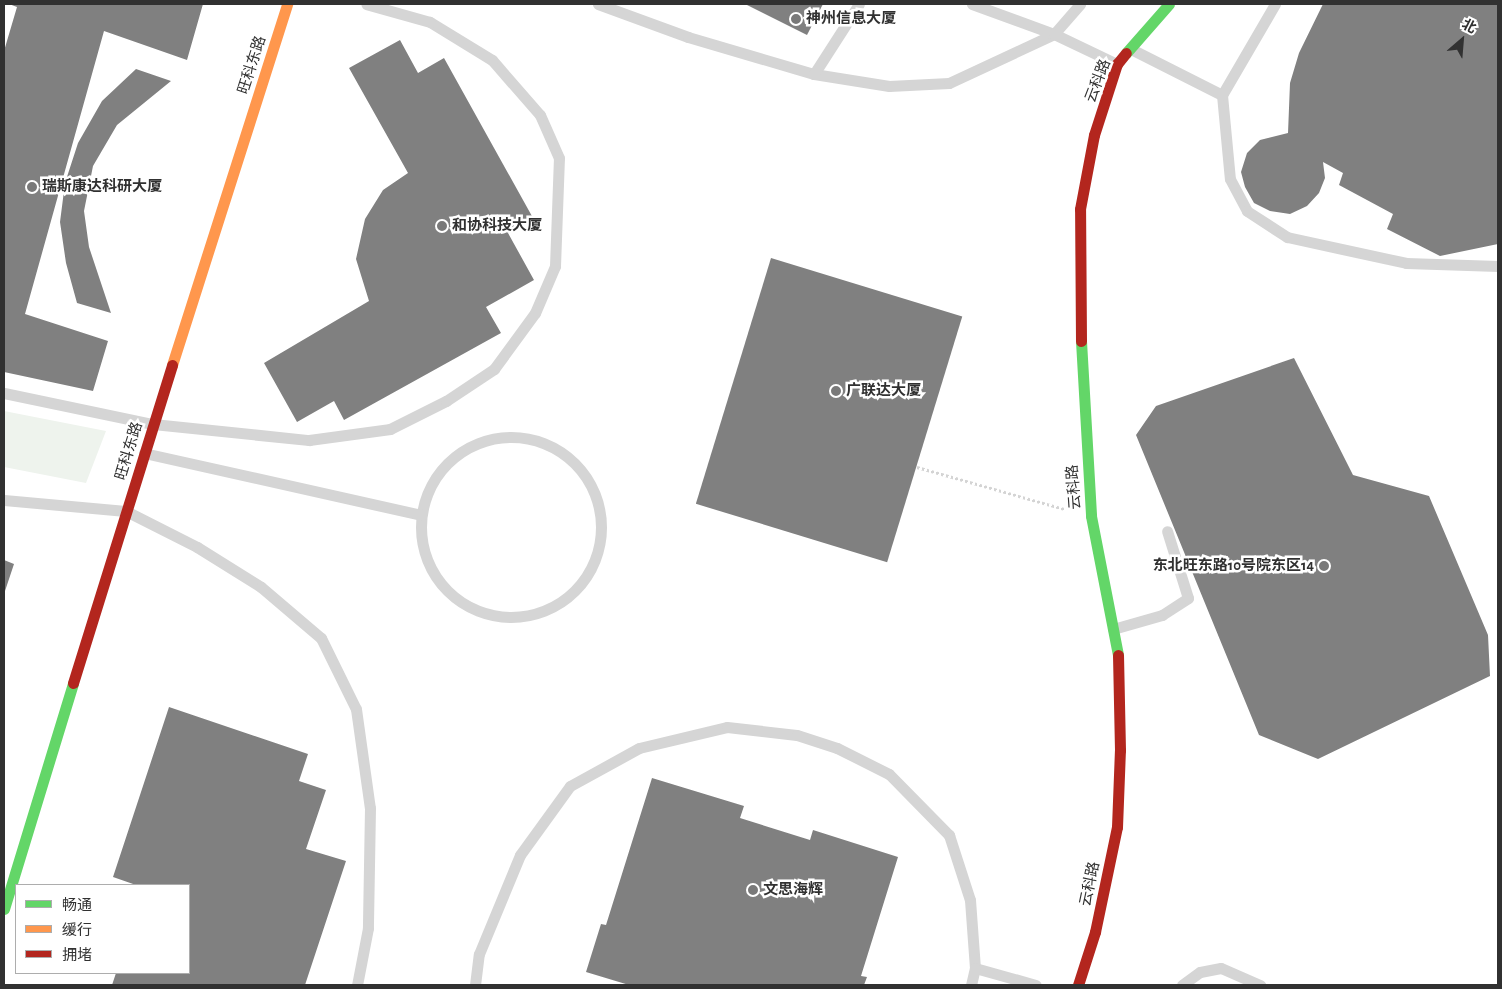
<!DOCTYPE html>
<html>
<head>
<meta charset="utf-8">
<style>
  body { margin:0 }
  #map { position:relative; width:1502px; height:989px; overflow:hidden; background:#fff; font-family:"Alegreya Sans","Noto Sans SC",sans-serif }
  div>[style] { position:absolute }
  .green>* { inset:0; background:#eef3ed }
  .building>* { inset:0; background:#808080; transform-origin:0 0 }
  .path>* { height:3px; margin-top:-1.5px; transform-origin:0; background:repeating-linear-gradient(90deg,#d4d4d4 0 2.5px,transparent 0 5px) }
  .lane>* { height:11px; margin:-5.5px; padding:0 5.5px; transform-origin:5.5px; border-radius:5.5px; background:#d5d5d5 }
  .lane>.ring { margin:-5.5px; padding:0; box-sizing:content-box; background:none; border:11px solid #d5d5d5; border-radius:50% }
  .fast>* { height:11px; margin:-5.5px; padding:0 5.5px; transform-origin:5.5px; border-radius:5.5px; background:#63d668 }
  .slow>* { height:11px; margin:-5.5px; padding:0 5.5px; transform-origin:5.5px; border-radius:5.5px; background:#ff974d }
  .jam>* { height:11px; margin:-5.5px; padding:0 5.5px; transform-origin:5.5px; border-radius:5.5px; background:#b3261e }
  .dots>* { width:14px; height:14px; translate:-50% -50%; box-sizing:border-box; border:2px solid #fff; border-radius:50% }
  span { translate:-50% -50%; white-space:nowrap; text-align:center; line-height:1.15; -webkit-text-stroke:5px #fff; paint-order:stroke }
  .poi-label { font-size:15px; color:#313131; font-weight:700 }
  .left { translate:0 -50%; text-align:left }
  .right { translate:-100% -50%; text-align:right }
  .street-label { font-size:15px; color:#313131 }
  .frame { position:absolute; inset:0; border:5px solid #313131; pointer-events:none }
  .legend { position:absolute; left:15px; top:884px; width:175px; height:90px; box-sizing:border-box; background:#fff; border:1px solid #adadad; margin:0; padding:6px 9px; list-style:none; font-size:15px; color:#313131 }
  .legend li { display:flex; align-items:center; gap:10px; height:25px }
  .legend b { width:25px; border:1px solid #adadad }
  .north { position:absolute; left:1437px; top:15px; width:50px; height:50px; -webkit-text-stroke:4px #fff; paint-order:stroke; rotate:27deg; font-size:14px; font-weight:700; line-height:20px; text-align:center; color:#313131 }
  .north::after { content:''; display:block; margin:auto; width:18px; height:22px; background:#313131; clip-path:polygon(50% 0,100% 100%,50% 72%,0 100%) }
</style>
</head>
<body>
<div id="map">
  <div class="green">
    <i style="clip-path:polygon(4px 411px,106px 431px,86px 483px,4px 467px)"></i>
  </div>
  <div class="building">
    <i style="clip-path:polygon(9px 4px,203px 4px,187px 60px,104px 31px,25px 314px,108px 341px,93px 391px,4px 372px,4px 51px,17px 7px)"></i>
    <i style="clip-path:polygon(745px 4px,823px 4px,807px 35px)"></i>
    <i style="clip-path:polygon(1323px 4px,1498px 4px,1498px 244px,1440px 256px,1387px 229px,1393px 214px,1339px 185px,1343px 173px,1323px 162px,1325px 178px,1319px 193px,1307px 206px,1290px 214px,1270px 211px,1254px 203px,1245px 187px,1241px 172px,1247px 153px,1260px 140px,1288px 133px,1290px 83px,1299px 53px)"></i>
    <i style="clip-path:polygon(400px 40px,418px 73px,444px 58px,533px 218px,508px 233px,534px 280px,486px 307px,501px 333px,344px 420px,334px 401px,297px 422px,264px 363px,369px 301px,356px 259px,365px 219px,383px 190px,408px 173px,349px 68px)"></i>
    <i style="clip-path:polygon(136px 69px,171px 81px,117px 125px,93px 166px,84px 211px,89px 247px,111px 313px,77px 303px,66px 263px,60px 222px,65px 183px,78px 143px,102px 101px)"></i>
    <i style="left:771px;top:258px;width:200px;height:257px;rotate:17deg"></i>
    <i style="clip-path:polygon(1294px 358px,1353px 475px,1429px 496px,1488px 635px,1490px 676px,1318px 759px,1259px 735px,1136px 435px,1156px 406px)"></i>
    <i style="clip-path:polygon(4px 560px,14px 564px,4px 594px)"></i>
    <i style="clip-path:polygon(169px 707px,308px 754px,299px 781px,326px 790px,306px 849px,346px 861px,305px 985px,112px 985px,116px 973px,189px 973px,189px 885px,136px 885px,113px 877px)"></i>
    <i style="clip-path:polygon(652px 778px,744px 806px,740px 818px,810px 840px,813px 830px,898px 857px,861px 976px,867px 977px,864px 985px,629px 985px,586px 972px,601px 924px,606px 925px)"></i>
  </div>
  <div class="path">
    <i style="left:917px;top:467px;width:153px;rotate:15.9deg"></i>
  </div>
  <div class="lane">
    <i style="left:598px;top:4px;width:96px;rotate:20.1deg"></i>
    <i style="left:688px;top:37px;width:131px;rotate:16.4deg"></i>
    <i style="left:814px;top:74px;width:76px;rotate:9.1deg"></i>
    <i style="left:889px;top:86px;width:60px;rotate:-2.9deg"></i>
    <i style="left:949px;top:83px;width:116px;rotate:-25deg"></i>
    <i style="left:1054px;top:34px;width:40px;rotate:-49deg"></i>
    <i style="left:972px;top:4px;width:87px;rotate:20.1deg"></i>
    <i style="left:1054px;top:34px;width:70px;rotate:25.5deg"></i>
    <i style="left:1275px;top:4px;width:105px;rotate:120.2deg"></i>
    <i style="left:1222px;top:95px;width:84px;rotate:84.6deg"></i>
    <i style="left:1230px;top:179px;width:36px;rotate:62deg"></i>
    <i style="left:1247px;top:211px;width:48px;rotate:33deg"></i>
    <i style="left:1287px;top:237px;width:122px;rotate:12.3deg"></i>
    <i style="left:1406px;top:263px;width:92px;rotate:1.9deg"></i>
    <i style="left:1131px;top:49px;width:102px;rotate:26.8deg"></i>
    <i style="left:814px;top:74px;width:83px;rotate:-57.3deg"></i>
    <i style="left:4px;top:393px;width:152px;rotate:11.8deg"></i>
    <i style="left:153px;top:424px;width:157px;rotate:5.9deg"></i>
    <i style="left:309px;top:440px;width:82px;rotate:-7.7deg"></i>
    <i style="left:390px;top:429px;width:63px;rotate:-26.6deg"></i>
    <i style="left:446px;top:401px;width:58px;rotate:-33.7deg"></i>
    <i style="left:494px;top:369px;width:69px;rotate:-53.8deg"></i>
    <i style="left:535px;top:313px;width:51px;rotate:-66.9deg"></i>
    <i style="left:555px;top:266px;width:108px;rotate:-87.9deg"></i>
    <i style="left:559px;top:158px;width:47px;rotate:-113.8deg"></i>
    <i style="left:540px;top:115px;width:73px;rotate:-131.1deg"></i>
    <i style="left:492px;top:60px;width:73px;rotate:-148.5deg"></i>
    <i style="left:430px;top:22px;width:66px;rotate:-164.3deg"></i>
    <i class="ring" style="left:421px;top:437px;width:169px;height:169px"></i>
    <i style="left:144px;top:453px;width:284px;rotate:12.6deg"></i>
    <i style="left:4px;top:500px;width:122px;rotate:5.2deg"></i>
    <i style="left:126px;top:511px;width:80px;rotate:26.9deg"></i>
    <i style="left:197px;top:547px;width:75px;rotate:32deg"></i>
    <i style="left:261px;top:587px;width:79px;rotate:40.4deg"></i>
    <i style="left:321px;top:638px;width:79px;rotate:63.8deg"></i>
    <i style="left:356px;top:709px;width:100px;rotate:82deg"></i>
    <i style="left:370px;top:808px;width:120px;rotate:91deg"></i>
    <i style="left:368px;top:928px;width:58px;rotate:100.9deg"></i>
    <i style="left:1113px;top:629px;width:51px;rotate:-15.9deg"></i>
    <i style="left:1162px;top:615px;width:31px;rotate:-33deg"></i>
    <i style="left:1188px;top:598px;width:70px;rotate:-107.4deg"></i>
    <i style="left:475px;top:985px;width:31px;rotate:-83deg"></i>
    <i style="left:479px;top:954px;width:107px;rotate:-67.5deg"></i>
    <i style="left:520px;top:855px;width:85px;rotate:-54.1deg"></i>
    <i style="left:570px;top:786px;width:79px;rotate:-28.8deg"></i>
    <i style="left:639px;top:748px;width:90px;rotate:-13.4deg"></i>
    <i style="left:727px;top:727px;width:70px;rotate:6.5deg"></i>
    <i style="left:797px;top:735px;width:42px;rotate:18deg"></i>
    <i style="left:837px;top:748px;width:58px;rotate:26.6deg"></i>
    <i style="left:889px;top:774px;width:86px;rotate:45.5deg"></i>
    <i style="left:949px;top:835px;width:68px;rotate:72.1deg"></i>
    <i style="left:970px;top:900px;width:68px;rotate:85.8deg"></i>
    <i style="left:975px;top:968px;width:63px;rotate:15.6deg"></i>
    <i style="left:971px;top:985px;width:17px;rotate:-77deg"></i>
    <i style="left:1182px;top:985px;width:22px;rotate:-36deg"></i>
    <i style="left:1200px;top:972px;width:21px;rotate:-11deg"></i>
    <i style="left:1221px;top:968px;width:43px;rotate:23.6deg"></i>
  </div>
  <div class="fast">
    <i style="left:1126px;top:53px;width:65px;rotate:-48.7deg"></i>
    <i style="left:1081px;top:341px;width:175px;rotate:86.7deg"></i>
    <i style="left:1091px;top:516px;width:142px;rotate:79deg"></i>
    <i style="left:4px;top:909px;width:236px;rotate:-73deg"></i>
  </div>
  <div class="slow">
    <i style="left:172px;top:365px;width:379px;rotate:-72.3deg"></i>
  </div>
  <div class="jam">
    <i style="left:1081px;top:341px;width:132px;rotate:-90.4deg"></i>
    <i style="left:1080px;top:209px;width:75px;rotate:-79.3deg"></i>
    <i style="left:1094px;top:135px;width:75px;rotate:-72.1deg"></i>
    <i style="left:1117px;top:64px;width:14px;rotate:-51deg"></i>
    <i style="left:73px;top:683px;width:333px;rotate:-72.7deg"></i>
    <i style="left:1078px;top:985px;width:56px;rotate:-72.2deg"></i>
    <i style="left:1095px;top:932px;width:107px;rotate:-78.2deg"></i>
    <i style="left:1117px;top:827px;width:77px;rotate:-87.8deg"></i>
    <i style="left:1120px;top:750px;width:95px;rotate:-91.2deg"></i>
  </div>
  <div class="dots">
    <i style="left:796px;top:19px;background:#797979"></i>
    <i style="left:32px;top:187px;background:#797979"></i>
    <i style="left:442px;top:226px;background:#797979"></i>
    <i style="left:836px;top:391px;background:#797979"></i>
    <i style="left:1324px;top:566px;background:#797979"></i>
    <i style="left:753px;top:890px;background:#797979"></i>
  </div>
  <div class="poi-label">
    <span class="left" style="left:806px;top:19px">神州信息大厦</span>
    <span class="left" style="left:42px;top:187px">瑞斯康达科研大厦</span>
    <span class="left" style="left:452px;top:226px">和协科技大厦</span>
    <span class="left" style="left:846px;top:391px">广联达大厦</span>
    <span class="right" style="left:1314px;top:566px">东北旺东路10号院东区14</span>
    <span class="left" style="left:763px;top:890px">文思海辉</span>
  </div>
  <div class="street-label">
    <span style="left:252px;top:65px;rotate:-72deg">旺科东路</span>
    <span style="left:1098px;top:81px;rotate:-69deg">云科路</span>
    <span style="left:129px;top:451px;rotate:-73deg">旺科东路</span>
    <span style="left:1074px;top:487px;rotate:-94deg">云科路</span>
    <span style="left:1090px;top:884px;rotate:-78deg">云科路</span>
  </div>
  <div class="frame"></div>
  <ul class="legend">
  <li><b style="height:6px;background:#63d668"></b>畅通</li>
  <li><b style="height:6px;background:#ff974d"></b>缓行</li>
  <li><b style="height:6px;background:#b3261e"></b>拥堵</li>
  </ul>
  <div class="north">北</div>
</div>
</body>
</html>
